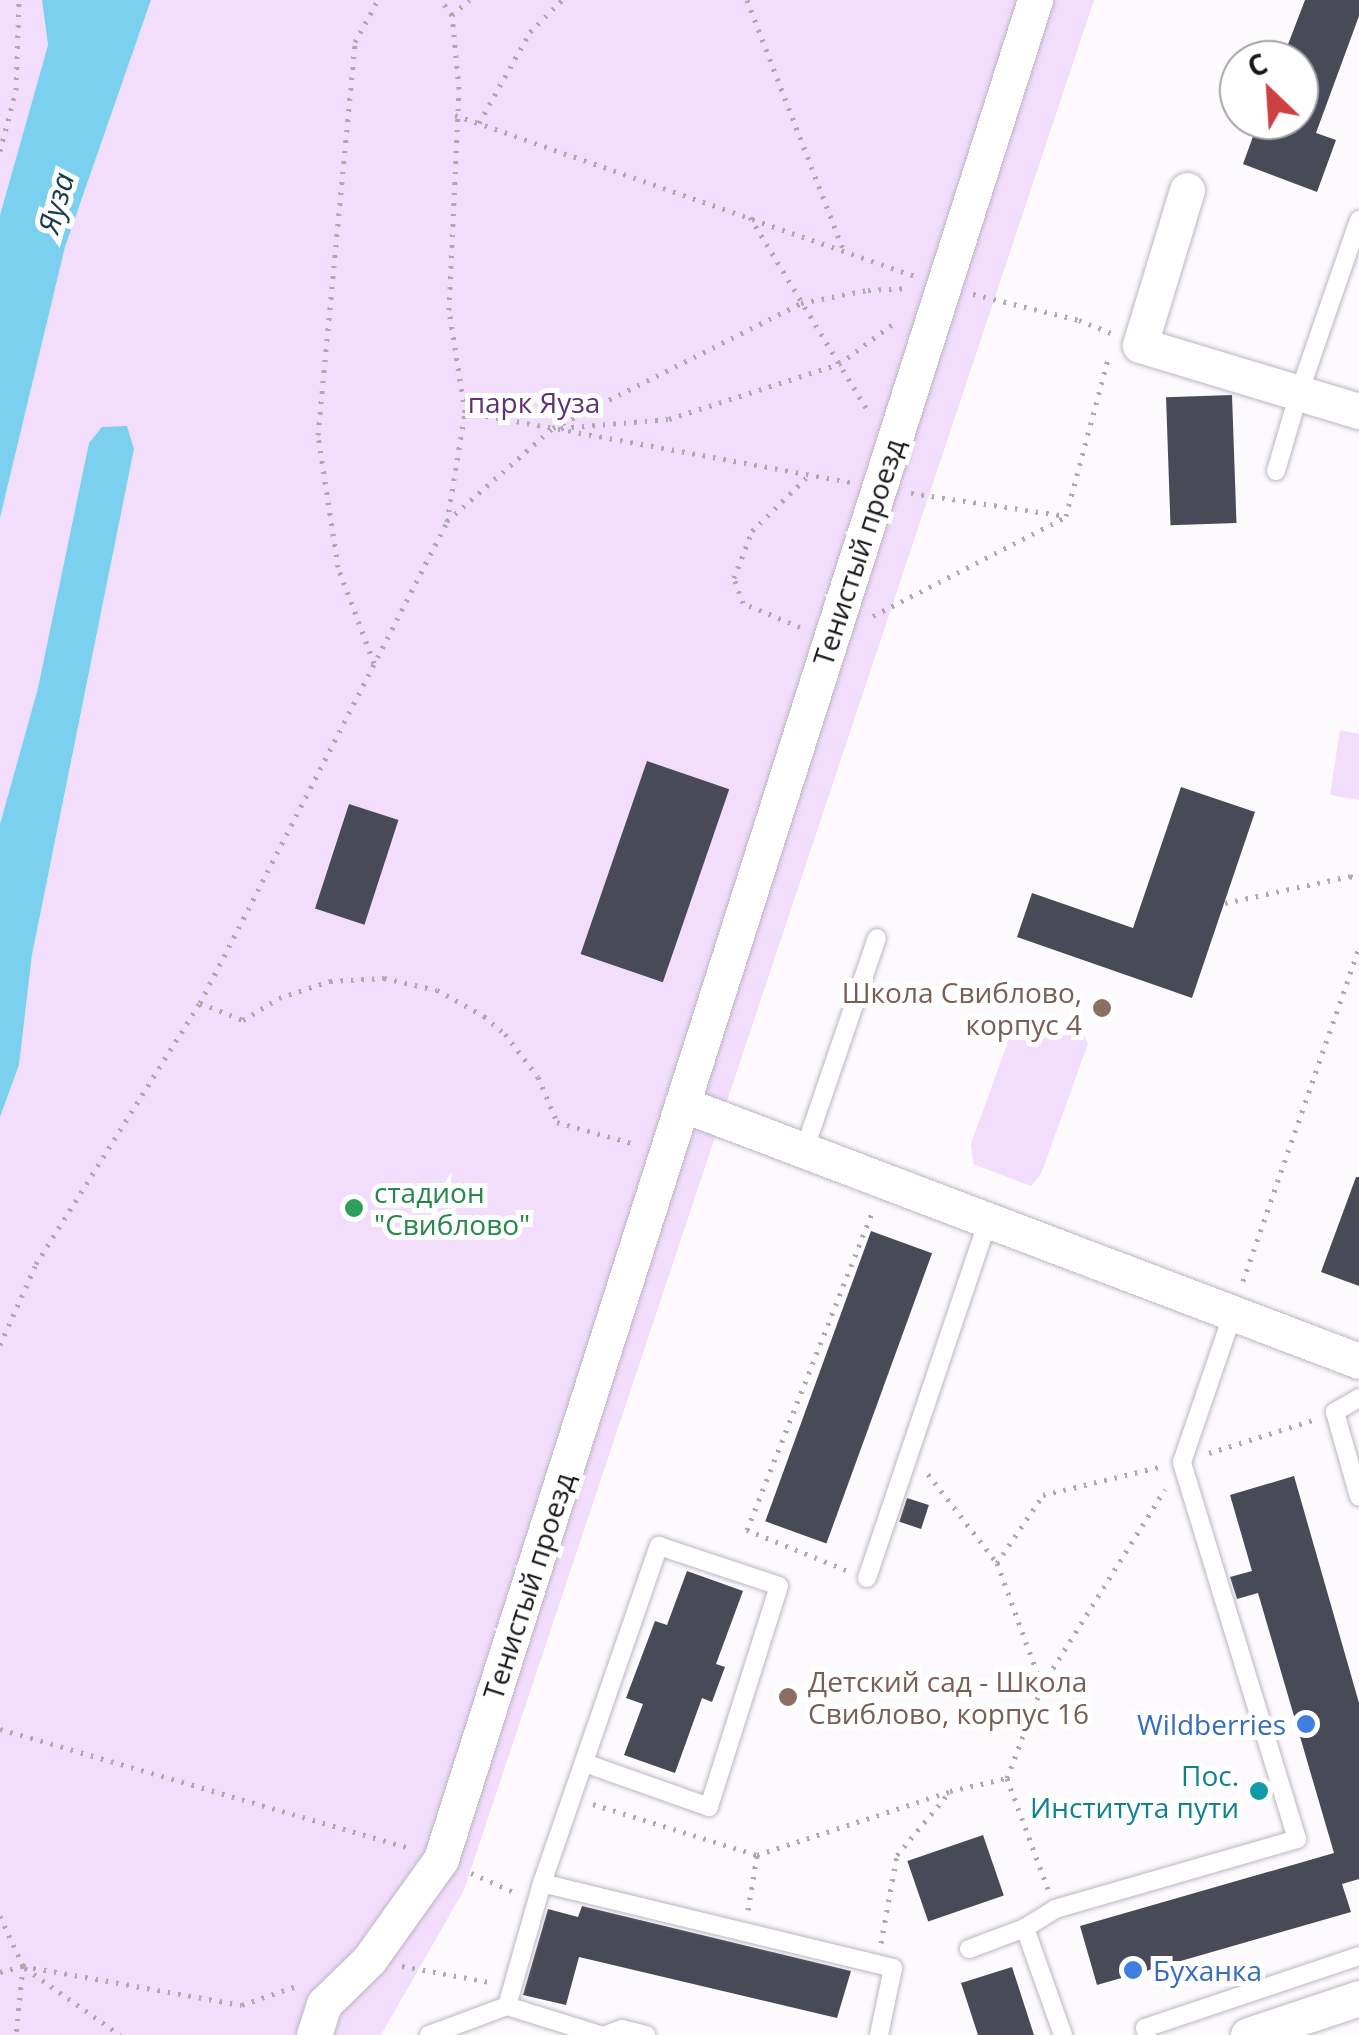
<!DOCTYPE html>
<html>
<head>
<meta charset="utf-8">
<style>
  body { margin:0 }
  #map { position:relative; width:1359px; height:2035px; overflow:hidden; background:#fcfafd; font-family:"Open Sans",sans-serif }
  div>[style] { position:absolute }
  .green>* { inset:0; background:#f2ddfd }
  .water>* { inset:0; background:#7ad0ee }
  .building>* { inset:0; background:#494a58; transform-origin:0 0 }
  .path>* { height:5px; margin-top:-2.5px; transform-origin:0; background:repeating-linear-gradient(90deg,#adaaae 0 2.5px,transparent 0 10.5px) }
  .roads { filter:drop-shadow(0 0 2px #bdb4c2) drop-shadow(0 0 2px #bdb4c2) }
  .lane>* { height:18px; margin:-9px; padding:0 9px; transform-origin:9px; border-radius:9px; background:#fff }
  .street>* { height:35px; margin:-17.5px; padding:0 17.5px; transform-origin:17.5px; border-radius:17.5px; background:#fff }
  .dots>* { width:28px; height:28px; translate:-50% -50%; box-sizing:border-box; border:5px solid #fff; border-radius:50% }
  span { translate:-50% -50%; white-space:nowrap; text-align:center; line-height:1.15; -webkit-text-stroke:10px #fff; paint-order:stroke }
  .park-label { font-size:28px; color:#613077 }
  .street-label { font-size:28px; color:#1b181d }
  .education-label { font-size:28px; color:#785e54 }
  .right { translate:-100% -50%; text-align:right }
  .left { translate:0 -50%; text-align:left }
  .leisure-label { font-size:28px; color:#27864d }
  .shop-label { font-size:28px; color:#366cbe }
  .culture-label { font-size:28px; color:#0d838f }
  .water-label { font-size:30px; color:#143c49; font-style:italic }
  .north { position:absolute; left:1219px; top:40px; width:100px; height:100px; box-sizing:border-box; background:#fff; border:2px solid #a4a3a5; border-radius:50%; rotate:335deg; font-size:28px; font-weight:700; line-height:40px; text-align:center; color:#1b181d }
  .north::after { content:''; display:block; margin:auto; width:35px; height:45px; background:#cf4043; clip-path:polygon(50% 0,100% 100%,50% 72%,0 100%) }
</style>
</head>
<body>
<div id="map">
  <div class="green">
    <i style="clip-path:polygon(0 0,42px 0,48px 45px,0 215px)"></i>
    <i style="clip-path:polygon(151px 0,1094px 0,464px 1890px,381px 2035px,0 2035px,0 1117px,19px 1065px,32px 955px,134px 449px,127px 426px,38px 688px,0 824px,0 518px,65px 247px)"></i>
    <i style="clip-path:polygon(1340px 730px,1359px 734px,1359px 800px,1330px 795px)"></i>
    <i style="clip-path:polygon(1027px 1015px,1083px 1032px,1088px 1044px,1041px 1174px,1031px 1186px,973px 1164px,971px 1144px,1015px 1022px)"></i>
  </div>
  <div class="water">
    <i style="clip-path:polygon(42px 0,151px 0,65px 247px,0 518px,0 215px,48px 45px)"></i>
    <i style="clip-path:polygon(127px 426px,134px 449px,32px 955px,19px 1065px,0 1117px,0 824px,38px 688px,89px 443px,102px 427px)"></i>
  </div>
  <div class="building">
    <i style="clip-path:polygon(1305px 0,1359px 0,1359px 16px,1316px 133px,1336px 140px,1317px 192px,1243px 164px,1259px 120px,1299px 120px,1299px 60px,1282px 60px)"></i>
    <i style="left:1232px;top:395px;width:128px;height:66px;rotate:88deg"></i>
    <i style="left:647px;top:761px;width:87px;height:204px;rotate:19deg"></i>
    <i style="clip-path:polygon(1181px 787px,1255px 812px,1192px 998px,1017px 937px,1032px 893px,1133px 928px)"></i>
    <i style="left:349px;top:804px;width:52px;height:110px;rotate:18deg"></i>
    <i style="clip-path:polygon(1356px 1177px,1359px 1177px,1359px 1286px,1321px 1272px)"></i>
    <i style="left:871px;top:1231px;width:65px;height:309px;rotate:20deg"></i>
    <i style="clip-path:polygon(1294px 1476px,1359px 1703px,1359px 1879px,1342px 1884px,1351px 1912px,1097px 1985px,1080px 1926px,1334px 1853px,1258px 1593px,1237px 1599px,1230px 1577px,1252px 1571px,1230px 1495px)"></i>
    <i style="left:907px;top:1498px;width:23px;height:25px;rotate:18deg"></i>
    <i style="clip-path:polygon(687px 1571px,743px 1591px,716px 1664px,725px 1667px,712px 1702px,702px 1698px,675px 1773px,624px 1755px,643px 1704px,626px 1698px,655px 1621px,667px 1625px)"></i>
    <i style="left:983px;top:1835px;width:64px;height:80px;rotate:71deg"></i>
    <i style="clip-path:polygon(582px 1906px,851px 1971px,837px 2018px,579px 1957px,566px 2005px,523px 1995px,548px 1909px,578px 1917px)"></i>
    <i style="clip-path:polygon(1012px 1967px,1034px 2035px,978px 2035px,961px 1983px)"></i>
  </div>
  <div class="path">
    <i style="left:747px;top:0;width:267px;rotate:68.9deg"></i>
    <i style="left:452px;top:15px;width:23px;rotate:-41deg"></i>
    <i style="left:455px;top:115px;width:487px;rotate:19.3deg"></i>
    <i style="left:479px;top:123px;width:104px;rotate:-60.7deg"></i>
    <i style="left:530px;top:32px;width:45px;rotate:-45deg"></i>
    <i style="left:0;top:151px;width:63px;rotate:-75.3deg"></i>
    <i style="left:16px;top:90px;width:90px;rotate:-88.1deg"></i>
    <i style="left:750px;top:217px;width:229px;rotate:58.7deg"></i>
    <i style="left:973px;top:294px;width:109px;rotate:13.8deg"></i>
    <i style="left:1079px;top:320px;width:35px;rotate:22deg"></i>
    <i style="left:465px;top:412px;width:392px;rotate:10.3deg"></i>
    <i style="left:561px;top:428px;width:108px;rotate:-4.8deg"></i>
    <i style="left:669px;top:419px;width:179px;rotate:-17.9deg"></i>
    <i style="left:839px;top:364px;width:72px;rotate:-36.6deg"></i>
    <i style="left:911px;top:493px;width:157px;rotate:8.4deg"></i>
    <i style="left:1066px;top:516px;width:167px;rotate:-75deg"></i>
    <i style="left:447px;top:521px;width:141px;rotate:-41.3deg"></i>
    <i style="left:553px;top:428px;width:278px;rotate:-26.7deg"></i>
    <i style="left:801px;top:303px;width:68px;rotate:-11deg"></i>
    <i style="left:868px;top:290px;width:42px;rotate:-2.7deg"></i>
    <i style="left:873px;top:616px;width:215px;rotate:-27.2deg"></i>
    <i style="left:800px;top:627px;width:62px;rotate:-157.2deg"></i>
    <i style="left:743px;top:603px;width:27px;rotate:-110deg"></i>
    <i style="left:734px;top:578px;width:50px;rotate:-69deg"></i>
    <i style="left:752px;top:531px;width:80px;rotate:-44.5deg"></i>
    <i style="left:374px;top:663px;width:103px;rotate:-110.6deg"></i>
    <i style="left:338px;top:567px;width:134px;rotate:-98.6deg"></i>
    <i style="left:318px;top:435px;width:395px;rotate:-84.6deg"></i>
    <i style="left:355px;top:42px;width:48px;rotate:-61.3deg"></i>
    <i style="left:1225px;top:903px;width:128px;rotate:-12.2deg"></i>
    <i style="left:1350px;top:876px;width:9px;rotate:18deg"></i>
    <i style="left:200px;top:1003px;width:46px;rotate:21.6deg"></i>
    <i style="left:243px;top:1020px;width:42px;rotate:-31.4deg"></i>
    <i style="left:279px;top:998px;width:54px;rotate:-18.4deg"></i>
    <i style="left:330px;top:981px;width:54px;rotate:-3.2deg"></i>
    <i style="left:384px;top:978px;width:54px;rotate:12.8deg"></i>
    <i style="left:437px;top:990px;width:54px;rotate:29deg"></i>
    <i style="left:484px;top:1016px;width:28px;rotate:41deg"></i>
    <i style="left:505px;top:1034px;width:54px;rotate:52.5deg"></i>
    <i style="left:538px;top:1077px;width:49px;rotate:67.1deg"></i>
    <i style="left:557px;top:1122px;width:81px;rotate:15.8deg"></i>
    <i style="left:1243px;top:1281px;width:354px;rotate:-70.8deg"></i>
    <i style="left:0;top:1345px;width:89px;rotate:-66deg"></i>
    <i style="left:36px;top:1264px;width:308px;rotate:-57.9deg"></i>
    <i style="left:200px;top:1003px;width:541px;rotate:-62.82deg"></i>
    <i style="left:447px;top:522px;width:111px;rotate:-80.7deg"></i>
    <i style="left:465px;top:412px;width:103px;rotate:-98.9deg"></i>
    <i style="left:449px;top:310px;width:221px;rotate:-87.4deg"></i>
    <i style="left:459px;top:89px;width:74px;rotate:-95.4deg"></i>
    <i style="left:452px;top:15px;width:19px;rotate:-126deg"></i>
    <i style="left:1209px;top:1453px;width:109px;rotate:-17.6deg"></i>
    <i style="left:928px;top:1474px;width:113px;rotate:52.2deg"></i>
    <i style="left:997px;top:1563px;width:131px;rotate:69.9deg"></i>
    <i style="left:997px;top:1563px;width:82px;rotate:-55.9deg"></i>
    <i style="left:1043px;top:1495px;width:119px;rotate:-13.6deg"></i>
    <i style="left:846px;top:1570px;width:107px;rotate:-158deg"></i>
    <i style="left:747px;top:1530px;width:342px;rotate:-68.5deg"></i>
    <i style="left:0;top:1729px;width:427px;rotate:16.2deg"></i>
    <i style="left:593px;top:1804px;width:172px;rotate:17.3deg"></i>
    <i style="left:471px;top:1873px;width:49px;rotate:24deg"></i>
    <i style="left:1048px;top:1889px;width:118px;rotate:-110.3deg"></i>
    <i style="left:1007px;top:1778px;width:98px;rotate:-69.2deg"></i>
    <i style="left:1042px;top:1686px;width:232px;rotate:-58deg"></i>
    <i style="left:748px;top:1910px;width:56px;rotate:-80.7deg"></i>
    <i style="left:757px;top:1855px;width:203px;rotate:-18.3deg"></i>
    <i style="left:950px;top:1791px;width:58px;rotate:-12.8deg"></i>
    <i style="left:0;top:1916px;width:55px;rotate:65.3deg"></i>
    <i style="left:23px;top:1966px;width:69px;rotate:95.8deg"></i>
    <i style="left:881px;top:1943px;width:89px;rotate:-79.7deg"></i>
    <i style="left:897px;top:1855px;width:80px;rotate:-50.1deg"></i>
    <i style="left:402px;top:1966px;width:88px;rotate:10.4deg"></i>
    <i style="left:25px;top:1968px;width:116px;rotate:35.2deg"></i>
    <i style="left:0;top:1972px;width:24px;rotate:-15deg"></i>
    <i style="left:23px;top:1966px;width:222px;rotate:10.1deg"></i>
    <i style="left:242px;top:2005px;width:57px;rotate:-19.4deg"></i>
  </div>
  <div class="roads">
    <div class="lane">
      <i style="left:1276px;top:471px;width:81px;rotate:-73.6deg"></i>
      <i style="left:1299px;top:393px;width:183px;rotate:-70.9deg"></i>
      <i style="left:804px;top:1151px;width:225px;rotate:-71.1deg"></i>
      <i style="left:1359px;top:1398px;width:28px;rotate:150deg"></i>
      <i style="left:1335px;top:1412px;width:88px;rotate:74.2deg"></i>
      <i style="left:867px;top:1578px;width:378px;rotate:-71.3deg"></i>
      <i style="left:542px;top:1883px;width:357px;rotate:-70.9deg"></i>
      <i style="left:659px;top:1546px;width:126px;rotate:18.4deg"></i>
      <i style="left:779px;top:1586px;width:232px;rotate:107.6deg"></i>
      <i style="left:709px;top:1807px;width:132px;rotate:-160.5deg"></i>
      <i style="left:969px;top:1949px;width:60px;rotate:-20.6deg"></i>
      <i style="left:507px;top:2006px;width:128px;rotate:-74.1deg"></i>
      <i style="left:542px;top:1883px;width:361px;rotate:13.6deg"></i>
      <i style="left:893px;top:1968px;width:68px;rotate:101.8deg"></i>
      <i style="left:429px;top:2035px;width:83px;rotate:-20.4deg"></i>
      <i style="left:507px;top:2006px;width:97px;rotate:17.3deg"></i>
      <i style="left:606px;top:2035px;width:17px;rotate:-21deg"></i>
      <i style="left:622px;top:2029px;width:25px;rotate:14deg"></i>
      <i style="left:1063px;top:2035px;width:114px;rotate:-109.6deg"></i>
      <i style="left:1025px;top:1928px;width:36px;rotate:-32deg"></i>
      <i style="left:1055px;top:1909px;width:252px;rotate:-16.1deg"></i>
      <i style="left:1297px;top:1839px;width:394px;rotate:-107deg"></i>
      <i style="left:1182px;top:1462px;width:157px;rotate:-71.1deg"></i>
      <i style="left:1147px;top:2035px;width:7px;rotate:-106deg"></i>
      <i style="left:1145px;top:2028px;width:226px;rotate:-18.6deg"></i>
    </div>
    <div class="street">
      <i style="left:1187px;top:190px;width:162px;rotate:106.9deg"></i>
      <i style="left:1140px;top:345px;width:229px;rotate:16.8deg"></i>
      <i style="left:682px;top:1104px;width:724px;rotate:20.79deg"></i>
      <i style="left:314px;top:2035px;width:33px;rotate:-72deg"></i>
      <i style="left:324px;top:2004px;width:63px;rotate:-44.4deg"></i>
      <i style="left:369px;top:1960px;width:124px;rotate:-54.5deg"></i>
      <i style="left:441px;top:1859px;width:1952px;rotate:-72.28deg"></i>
      <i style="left:1248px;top:2035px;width:117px;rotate:-18.4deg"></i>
    </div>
  </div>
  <div class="dots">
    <i style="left:1102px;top:1008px;background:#8d6e63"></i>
    <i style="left:354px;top:1208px;background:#2e9e5b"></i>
    <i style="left:788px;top:1697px;background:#8d6e63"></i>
    <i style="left:1306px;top:1724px;background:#3f7fe0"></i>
    <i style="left:1259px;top:1791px;background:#0f9aa8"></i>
    <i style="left:1133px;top:1970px;background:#3f7fe0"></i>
  </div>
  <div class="park-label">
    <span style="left:534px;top:402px">парк Яуза</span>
  </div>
  <div class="street-label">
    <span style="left:858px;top:552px;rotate:-72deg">Тенистый проезд</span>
    <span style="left:528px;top:1586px;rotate:-72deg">Тенистый проезд</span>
  </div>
  <div class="education-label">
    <span class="right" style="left:1082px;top:1008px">Школа Свиблово,<br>корпус 4</span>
    <span class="left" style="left:808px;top:1697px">Детский сад - Школа<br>Свиблово, корпус 16</span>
  </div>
  <div class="leisure-label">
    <span class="left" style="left:374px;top:1208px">стадион<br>"Свиблово"</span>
  </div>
  <div class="shop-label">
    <span class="right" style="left:1286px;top:1724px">Wildberries</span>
    <span class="left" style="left:1153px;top:1970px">Буханка</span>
  </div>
  <div class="culture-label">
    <span class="right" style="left:1239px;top:1791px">Пос.<br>Института пути</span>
  </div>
  <div class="water-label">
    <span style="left:56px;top:203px;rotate:-74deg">Яуза</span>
  </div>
  <div class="north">С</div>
</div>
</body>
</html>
